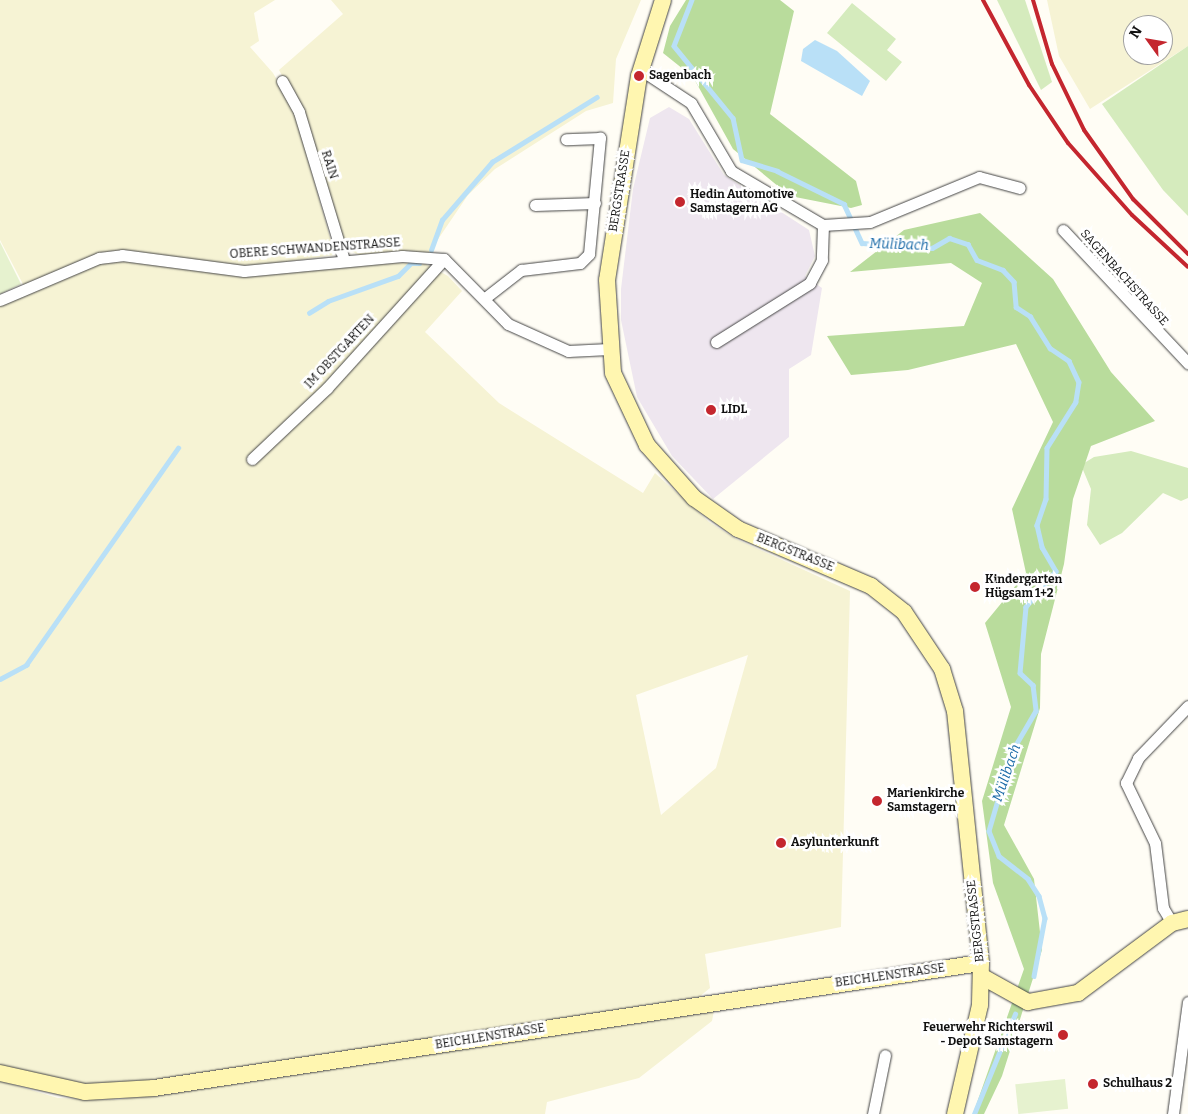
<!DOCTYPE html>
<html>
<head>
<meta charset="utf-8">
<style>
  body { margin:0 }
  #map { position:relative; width:1188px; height:1114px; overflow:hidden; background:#fffdf5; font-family:Bitter,serif }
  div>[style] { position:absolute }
  .industrial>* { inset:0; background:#eee6ef }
  .farmland>* { inset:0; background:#f6f3d4 }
  .green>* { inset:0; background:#d5ebbd }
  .forest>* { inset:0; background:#b9dc9c }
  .pitch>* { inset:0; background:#e6f2cf; transform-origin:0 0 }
  .water>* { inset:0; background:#b9e0f7 }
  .stream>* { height:4.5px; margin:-2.25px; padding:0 2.25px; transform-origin:2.25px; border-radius:2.25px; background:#b9e0f7 }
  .roads { filter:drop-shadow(0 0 1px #444) drop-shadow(0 0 1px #444) }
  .street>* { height:11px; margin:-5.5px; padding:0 5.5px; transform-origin:5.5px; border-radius:5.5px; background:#fff }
  .secondary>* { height:16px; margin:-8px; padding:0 8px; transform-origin:8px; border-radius:8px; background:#fff6b0 }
  .rail>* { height:4px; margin:-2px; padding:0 2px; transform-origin:2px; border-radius:2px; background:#c4262e }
  .dots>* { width:14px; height:14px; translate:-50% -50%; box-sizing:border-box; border:2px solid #fff; border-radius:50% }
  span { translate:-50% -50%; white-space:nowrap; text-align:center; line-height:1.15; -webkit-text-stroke:5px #fff; paint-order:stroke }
  .poi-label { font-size:12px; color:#111; font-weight:700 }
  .left { translate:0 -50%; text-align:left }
  .right { translate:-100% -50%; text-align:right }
  .street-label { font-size:12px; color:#111 }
  .water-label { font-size:14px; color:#1768a6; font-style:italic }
  .north { position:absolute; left:1123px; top:15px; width:50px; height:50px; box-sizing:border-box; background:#fff; border:1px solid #a0a0a0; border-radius:50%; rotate:302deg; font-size:14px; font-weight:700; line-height:20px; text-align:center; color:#111 }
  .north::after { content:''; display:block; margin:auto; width:18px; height:22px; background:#c4262e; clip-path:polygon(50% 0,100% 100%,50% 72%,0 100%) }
</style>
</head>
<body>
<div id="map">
  <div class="industrial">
    <i style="clip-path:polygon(669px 107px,689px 119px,724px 175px,809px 230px,815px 256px,805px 276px,822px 288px,811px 355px,789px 369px,789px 437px,713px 499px,672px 456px,637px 397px,621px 320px,621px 289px,633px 189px,650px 118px)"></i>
  </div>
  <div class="farmland">
    <i style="clip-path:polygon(0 0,275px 0,254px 13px,259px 41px,250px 47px,273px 73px,293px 107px,335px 255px,248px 267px,131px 252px,24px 286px,0 240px)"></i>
    <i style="clip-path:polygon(331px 0,641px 0,616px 59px,613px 103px,586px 111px,495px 169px,468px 195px,428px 254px,359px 255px,345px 248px,291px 92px,279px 70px,343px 14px)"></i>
    <i style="clip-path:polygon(evenodd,1047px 0,1188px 0,1188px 46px,1090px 109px,1059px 56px,1047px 0,1133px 25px,1163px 25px,1163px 55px,1133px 55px,1133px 25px)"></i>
    <i style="clip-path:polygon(evenodd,113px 259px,198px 270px,422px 262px,448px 276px,462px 291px,425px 332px,499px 403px,643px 493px,655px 473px,709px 522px,736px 539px,850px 591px,841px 927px,705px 954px,710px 988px,699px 997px,133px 1085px,73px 1085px,0 1068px,0 304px,81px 267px,113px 259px,748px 655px,716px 768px,661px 815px,636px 695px,748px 655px)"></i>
    <i style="clip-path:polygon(714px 1010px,712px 1021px,639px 1078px,547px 1102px,545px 1114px,0 1114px,0 1081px,58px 1098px,116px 1100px)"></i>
  </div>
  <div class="green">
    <i style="clip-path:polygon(997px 0,1025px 0,1052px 82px,1041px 90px)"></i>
    <i style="clip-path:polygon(852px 3px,896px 39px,887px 50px,902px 62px,886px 81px,827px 33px)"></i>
    <i style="clip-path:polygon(1188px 46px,1188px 216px,1163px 190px,1102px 104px)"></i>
    <i style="clip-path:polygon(1131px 451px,1188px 468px,1188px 498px,1181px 501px,1163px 493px,1122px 533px,1100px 545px,1087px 525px,1091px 489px,1081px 465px,1094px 457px)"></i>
  </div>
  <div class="forest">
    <i style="clip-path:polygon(686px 0,780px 0,794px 11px,770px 114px,856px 181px,862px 205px,851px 208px,790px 196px,733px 149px,693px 77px,663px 53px,670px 26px)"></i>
    <i style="clip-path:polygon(980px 213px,1053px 279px,1111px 372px,1155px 421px,1091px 446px,1073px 499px,1064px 564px,1041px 654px,1040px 708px,1004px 825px,1034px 879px,1042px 950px,1002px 1076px,984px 1114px,973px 1114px,1024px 969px,993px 883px,982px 801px,1011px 707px,985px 623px,1026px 573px,1012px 509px,1053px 422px,1016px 344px,908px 370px,851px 375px,827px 336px,964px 326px,982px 283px,951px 263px,850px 272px,904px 230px)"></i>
  </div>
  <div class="pitch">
    <i style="clip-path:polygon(0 242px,21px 284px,0 294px)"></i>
    <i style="left:1065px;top:1079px;width:30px;height:50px;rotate:84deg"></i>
  </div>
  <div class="water">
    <i style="clip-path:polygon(815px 40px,837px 51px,870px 81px,862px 96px,801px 61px,803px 49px)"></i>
  </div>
  <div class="stream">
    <i style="left:692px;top:0;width:49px;rotate:111.4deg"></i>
    <i style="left:674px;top:46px;width:93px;rotate:50.7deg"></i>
    <i style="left:733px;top:118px;width:43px;rotate:77.9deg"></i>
    <i style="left:742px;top:160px;width:37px;rotate:17deg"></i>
    <i style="left:777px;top:171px;width:75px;rotate:26.2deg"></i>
    <i style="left:844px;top:204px;width:43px;rotate:65.2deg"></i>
    <i style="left:862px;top:243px;width:70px;rotate:4.1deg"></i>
    <i style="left:932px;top:248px;width:20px;rotate:-30deg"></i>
    <i style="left:949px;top:238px;width:20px;rotate:18deg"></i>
    <i style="left:968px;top:244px;width:18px;rotate:61deg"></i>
    <i style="left:977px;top:260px;width:28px;rotate:21deg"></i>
    <i style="left:1003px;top:270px;width:16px;rotate:47deg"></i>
    <i style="left:1014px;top:282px;width:25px;rotate:85deg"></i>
    <i style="left:1016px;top:307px;width:17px;rotate:33deg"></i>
    <i style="left:1030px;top:316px;width:38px;rotate:58deg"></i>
    <i style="left:1050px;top:348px;width:23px;rotate:34deg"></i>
    <i style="left:1069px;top:361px;width:23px;rotate:65deg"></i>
    <i style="left:1079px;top:382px;width:20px;rotate:99deg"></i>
    <i style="left:1076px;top:402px;width:54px;rotate:122.2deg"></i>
    <i style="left:1047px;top:448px;width:51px;rotate:91.1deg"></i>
    <i style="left:1046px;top:499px;width:28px;rotate:109deg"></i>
    <i style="left:1037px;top:525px;width:23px;rotate:77deg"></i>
    <i style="left:1042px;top:547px;width:28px;rotate:60deg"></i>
    <i style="left:1056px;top:571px;width:47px;rotate:129.8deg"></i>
    <i style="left:1026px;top:607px;width:66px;rotate:95.2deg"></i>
    <i style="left:1020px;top:673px;width:18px;rotate:43deg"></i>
    <i style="left:1033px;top:685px;width:26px;rotate:83deg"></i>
    <i style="left:1036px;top:711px;width:48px;rotate:120.3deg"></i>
    <i style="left:1012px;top:752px;width:82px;rotate:106.2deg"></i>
    <i style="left:989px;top:831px;width:27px;rotate:68deg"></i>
    <i style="left:999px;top:856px;width:37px;rotate:38deg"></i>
    <i style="left:1028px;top:879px;width:20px;rotate:57deg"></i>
    <i style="left:1039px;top:896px;width:23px;rotate:75deg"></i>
    <i style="left:1045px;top:918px;width:59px;rotate:100.7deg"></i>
    <i style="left:431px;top:250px;width:32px;rotate:-70deg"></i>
    <i style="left:442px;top:220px;width:77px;rotate:-49.2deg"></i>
    <i style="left:492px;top:162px;width:123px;rotate:-31.8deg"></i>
    <i style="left:309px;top:313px;width:22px;rotate:-32deg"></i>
    <i style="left:328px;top:301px;width:74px;rotate:-19.7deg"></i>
    <i style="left:398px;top:276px;width:17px;rotate:-45deg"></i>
    <i style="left:410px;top:264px;width:10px"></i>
    <i style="left:0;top:679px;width:30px;rotate:-28deg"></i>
    <i style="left:26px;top:665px;width:265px;rotate:-55deg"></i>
    <i style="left:974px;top:1114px;width:108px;rotate:-67.7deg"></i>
  </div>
  <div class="roads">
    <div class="street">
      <i style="left:641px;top:70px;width:60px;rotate:33.4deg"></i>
      <i style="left:691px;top:103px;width:79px;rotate:59.5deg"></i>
      <i style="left:731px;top:171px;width:107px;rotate:30.4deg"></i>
      <i style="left:823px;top:225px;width:35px;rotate:92deg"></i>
      <i style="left:822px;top:260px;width:26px;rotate:118deg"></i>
      <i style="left:810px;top:283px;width:111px;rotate:147.9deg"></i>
      <i style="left:282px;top:81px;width:35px;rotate:61deg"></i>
      <i style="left:299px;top:112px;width:155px;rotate:73.1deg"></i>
      <i style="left:535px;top:205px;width:60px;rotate:-1.9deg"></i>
      <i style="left:823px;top:225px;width:47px;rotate:-3.7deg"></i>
      <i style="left:870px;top:222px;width:118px;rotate:-22.4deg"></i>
      <i style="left:979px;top:177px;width:42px;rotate:15deg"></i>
      <i style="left:1063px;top:230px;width:183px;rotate:46.8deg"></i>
      <i style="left:485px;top:298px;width:46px;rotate:-37.9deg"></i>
      <i style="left:521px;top:270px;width:59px;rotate:-6.8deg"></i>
      <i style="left:580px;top:263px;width:13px;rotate:-45deg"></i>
      <i style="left:589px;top:254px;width:117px;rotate:-84.6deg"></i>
      <i style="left:600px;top:138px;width:34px;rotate:178deg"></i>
      <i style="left:0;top:300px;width:108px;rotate:-23deg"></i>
      <i style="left:99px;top:258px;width:23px;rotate:-7deg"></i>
      <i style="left:122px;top:255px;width:123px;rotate:7.5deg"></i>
      <i style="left:244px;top:271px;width:159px;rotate:-5.4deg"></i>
      <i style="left:402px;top:256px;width:42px;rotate:4.1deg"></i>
      <i style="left:444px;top:259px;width:91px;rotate:45.4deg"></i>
      <i style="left:508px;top:324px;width:66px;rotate:24.2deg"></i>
      <i style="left:568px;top:351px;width:41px;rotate:-2.8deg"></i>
      <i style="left:252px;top:459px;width:103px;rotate:-43.4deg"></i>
      <i style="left:327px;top:388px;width:174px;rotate:-47.8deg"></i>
      <i style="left:1172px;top:923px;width:17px;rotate:-121deg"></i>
      <i style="left:1163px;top:908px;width:65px;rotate:-97deg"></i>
      <i style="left:1155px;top:843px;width:67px;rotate:-115.8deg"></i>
      <i style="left:1126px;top:783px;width:28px;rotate:-64deg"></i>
      <i style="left:1138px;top:758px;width:72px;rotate:-46.1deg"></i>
      <i style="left:873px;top:1114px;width:60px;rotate:-78.5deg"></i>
      <i style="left:1173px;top:1114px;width:113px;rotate:-82.4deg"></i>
    </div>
    <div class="secondary">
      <i style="left:663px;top:0;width:80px;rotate:107.5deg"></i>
      <i style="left:639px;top:76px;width:206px;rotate:98.9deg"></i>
      <i style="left:607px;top:280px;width:93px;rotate:86.3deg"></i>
      <i style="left:613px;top:373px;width:80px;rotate:64.7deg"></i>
      <i style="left:647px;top:445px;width:71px;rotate:48.4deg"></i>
      <i style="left:694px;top:498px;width:54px;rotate:35.2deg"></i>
      <i style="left:738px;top:529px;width:145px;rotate:23.2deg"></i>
      <i style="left:871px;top:586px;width:42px;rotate:38.2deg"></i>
      <i style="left:904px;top:612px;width:69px;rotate:56.3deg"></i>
      <i style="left:942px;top:669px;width:44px;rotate:72.8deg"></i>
      <i style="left:955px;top:711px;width:253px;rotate:84.1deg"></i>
      <i style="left:981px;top:963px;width:42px;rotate:91.4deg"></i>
      <i style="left:980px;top:1005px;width:112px;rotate:102.9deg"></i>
      <i style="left:981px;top:976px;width:54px;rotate:29deg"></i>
      <i style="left:1028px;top:1002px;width:51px;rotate:-10.2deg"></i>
      <i style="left:1078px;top:993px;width:117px;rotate:-36.7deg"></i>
      <i style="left:1172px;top:923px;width:16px;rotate:-14deg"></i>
      <i style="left:0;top:1073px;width:87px;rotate:12.6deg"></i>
      <i style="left:85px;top:1092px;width:69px;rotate:-3.3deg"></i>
      <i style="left:154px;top:1088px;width:836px;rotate:-8.6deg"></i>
    </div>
  </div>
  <div class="rail">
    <i style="left:983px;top:0;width:97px;rotate:61.6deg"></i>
    <i style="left:1029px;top:85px;width:70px;rotate:56.1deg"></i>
    <i style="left:1068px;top:143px;width:96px;rotate:48.4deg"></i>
    <i style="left:1132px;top:215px;width:76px;rotate:42.9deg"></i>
    <i style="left:1033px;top:0;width:67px;rotate:73.5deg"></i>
    <i style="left:1052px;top:64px;width:73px;rotate:64.1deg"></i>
    <i style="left:1084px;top:130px;width:85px;rotate:54.6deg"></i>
    <i style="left:1133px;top:199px;width:78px;rotate:45deg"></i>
  </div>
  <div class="dots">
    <i style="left:639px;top:76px;background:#c4262e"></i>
    <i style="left:680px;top:202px;background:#c4262e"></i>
    <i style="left:711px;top:410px;background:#c4262e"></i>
    <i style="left:975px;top:587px;background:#c4262e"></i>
    <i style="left:877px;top:801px;background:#c4262e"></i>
    <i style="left:781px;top:843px;background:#c4262e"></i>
    <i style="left:1063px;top:1035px;background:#c4262e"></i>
    <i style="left:1093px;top:1084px;background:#c4262e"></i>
  </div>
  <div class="poi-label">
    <span class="left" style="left:649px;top:76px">Sagenbach</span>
    <span class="left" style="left:690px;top:202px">Hedin Automotive<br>Samstagern AG</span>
    <span class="left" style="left:721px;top:410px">LIDL</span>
    <span class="left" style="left:985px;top:587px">Kindergarten<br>Hügsam 1+2</span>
    <span class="left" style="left:887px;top:801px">Marienkirche<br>Samstagern</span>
    <span class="left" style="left:791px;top:843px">Asylunterkunft</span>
    <span class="right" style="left:1053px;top:1035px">Feuerwehr Richterswil<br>- Depot Samstagern</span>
    <span class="left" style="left:1103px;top:1084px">Schulhaus 2</span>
  </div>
  <div class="street-label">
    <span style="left:329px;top:165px;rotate:72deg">RAIN</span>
    <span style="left:620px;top:191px;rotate:-81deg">BERGSTRASSE</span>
    <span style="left:315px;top:249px;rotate:-4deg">OBERE SCHWANDENSTRASSE</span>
    <span style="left:1124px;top:278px;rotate:48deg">SAGENBACHSTRASSE</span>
    <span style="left:340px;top:352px;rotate:-47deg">IM OBSTGARTEN</span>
    <span style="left:795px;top:553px;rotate:22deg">BERGSTRASSE</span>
    <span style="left:976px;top:921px;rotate:-96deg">BERGSTRASSE</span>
    <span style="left:890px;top:976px;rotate:-8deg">BEICHLENSTRASSE</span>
    <span style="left:490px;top:1037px;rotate:-9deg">BEICHLENSTRASSE</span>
  </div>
  <div class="water-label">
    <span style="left:899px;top:245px;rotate:2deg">Mülibach</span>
    <span style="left:1007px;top:773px;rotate:-71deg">Mülibach</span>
  </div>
  <div class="north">N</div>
</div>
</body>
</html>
